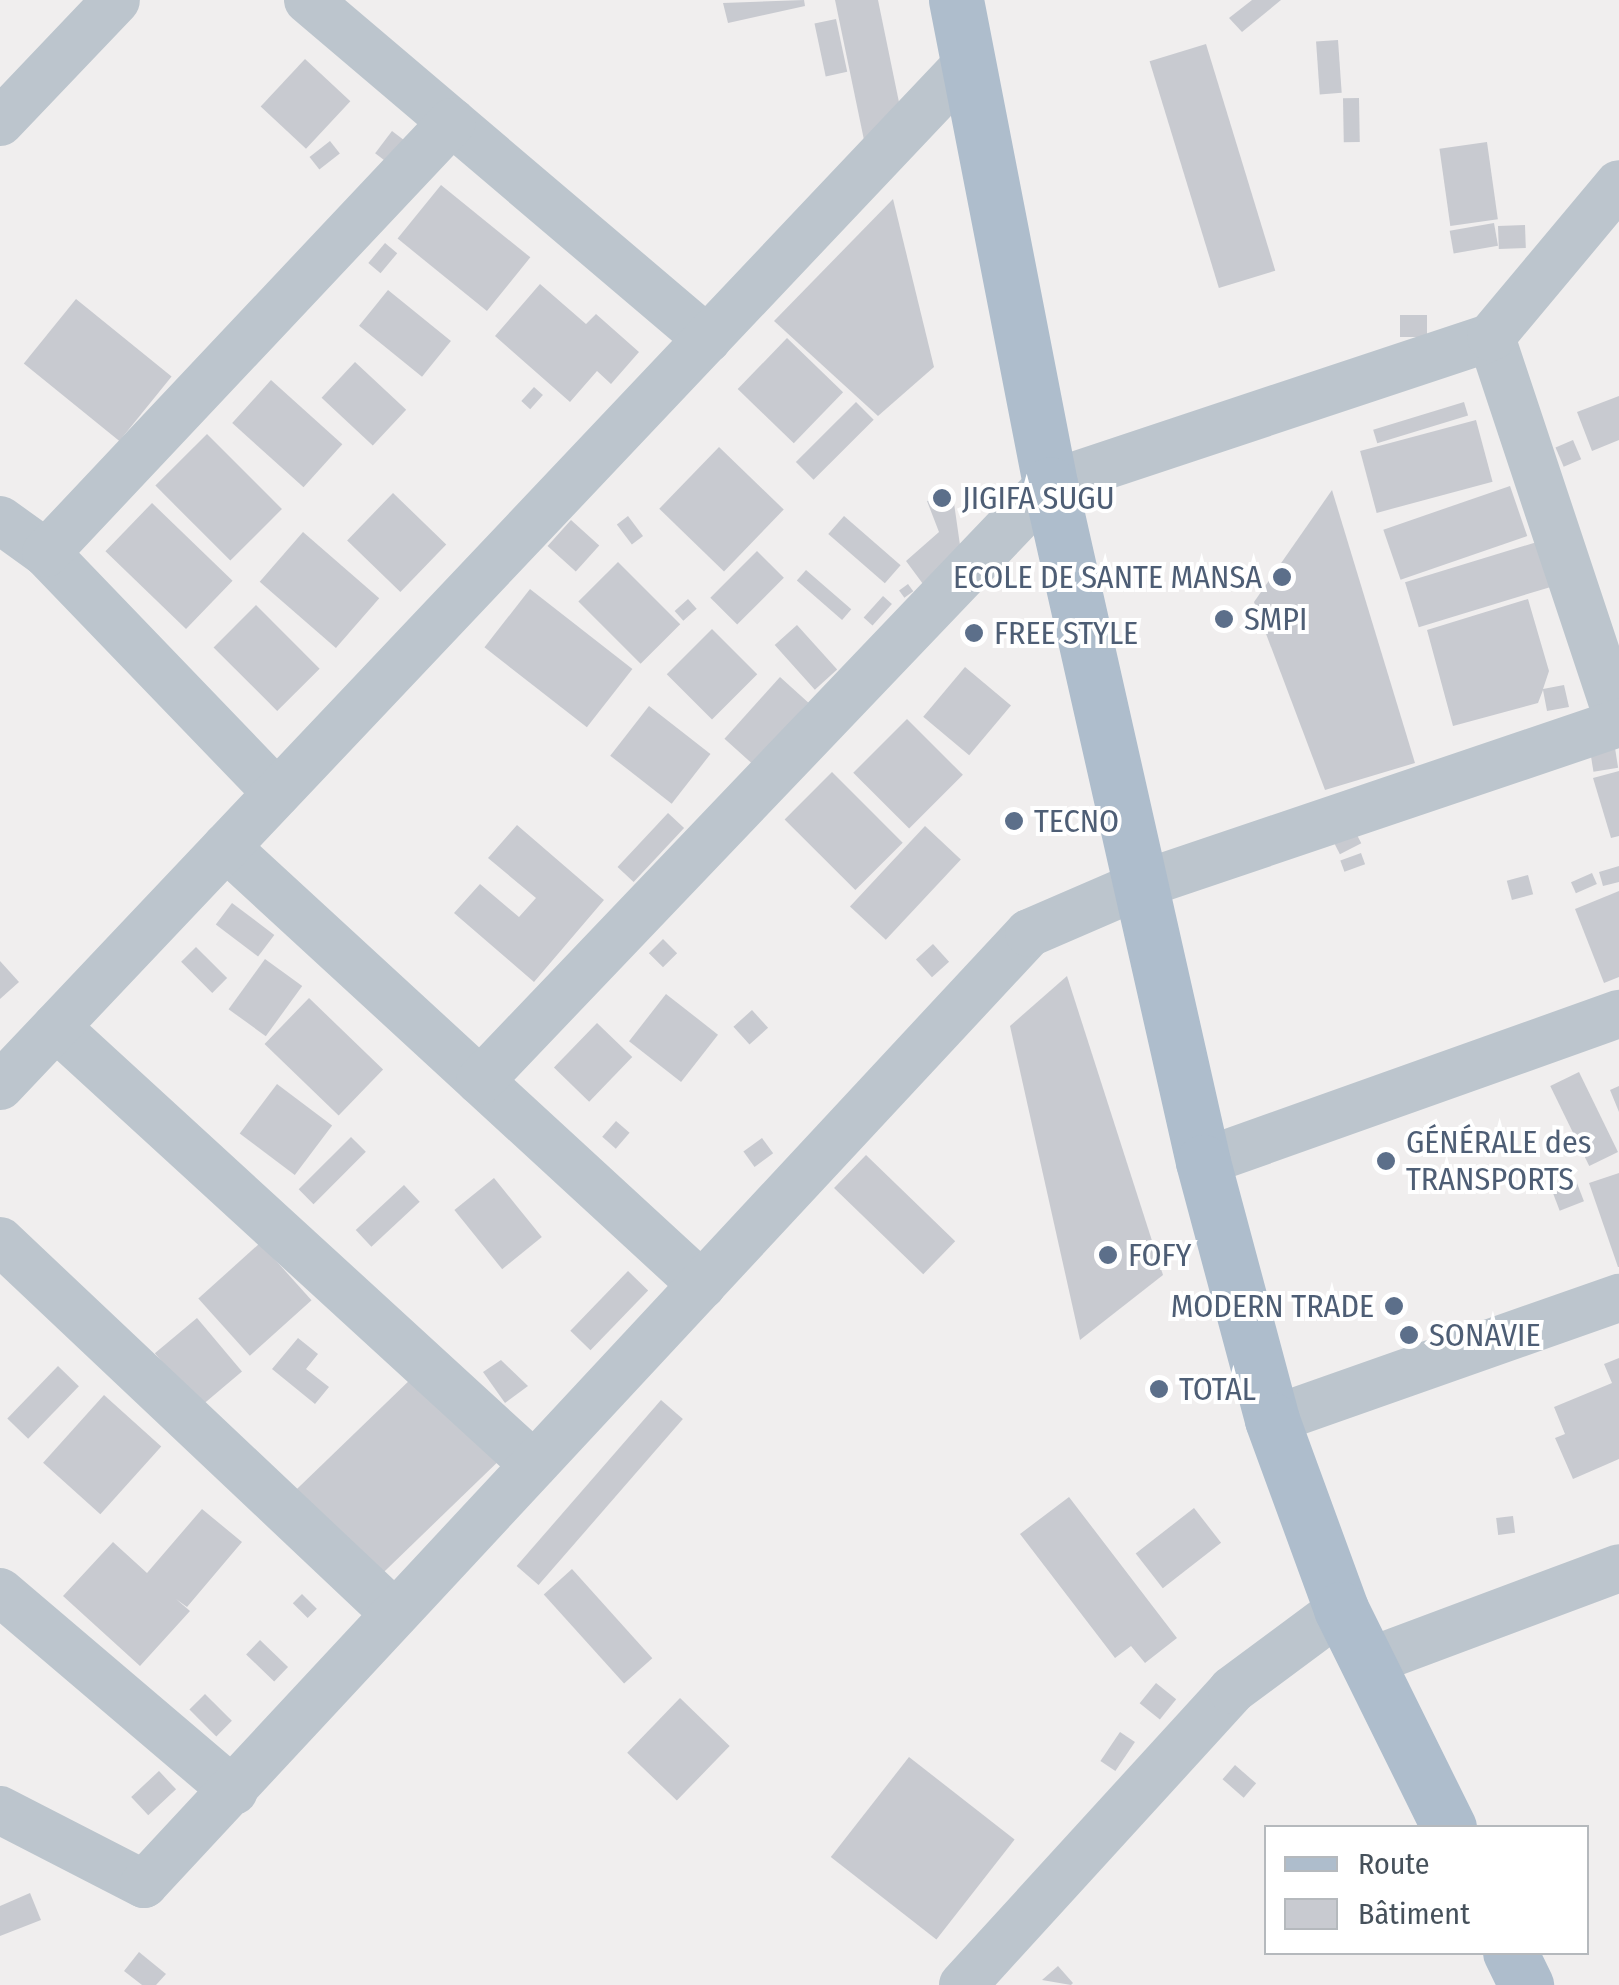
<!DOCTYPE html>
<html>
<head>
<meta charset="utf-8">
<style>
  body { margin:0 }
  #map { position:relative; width:1619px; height:1985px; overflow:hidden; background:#f0eeee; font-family:"Fira Sans Condensed",sans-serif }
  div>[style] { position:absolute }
  .building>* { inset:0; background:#c8cad0; transform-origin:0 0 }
  .minor>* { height:48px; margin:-24px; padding:0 24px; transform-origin:24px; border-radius:24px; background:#bcc5cd }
  .major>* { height:55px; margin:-27.5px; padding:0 27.5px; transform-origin:27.5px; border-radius:27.5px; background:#aebdcc }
  .dots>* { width:28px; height:28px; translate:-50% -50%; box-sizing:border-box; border:5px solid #fff; border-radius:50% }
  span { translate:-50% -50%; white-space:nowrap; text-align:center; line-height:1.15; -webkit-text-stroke:8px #fff; paint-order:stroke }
  .service-label { font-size:32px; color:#4e5e75 }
  .left { translate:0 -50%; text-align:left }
  .right { translate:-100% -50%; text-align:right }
  .legend { position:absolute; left:1264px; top:1825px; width:325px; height:130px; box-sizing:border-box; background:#fff; border:2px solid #b5b9bd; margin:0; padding:12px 18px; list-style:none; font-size:30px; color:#46515b }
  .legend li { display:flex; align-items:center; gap:20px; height:50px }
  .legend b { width:50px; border:2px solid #b5b9bd }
</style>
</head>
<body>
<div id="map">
  <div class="building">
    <i style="clip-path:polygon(804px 0,805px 6px,728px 23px,723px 3px)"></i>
    <i style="clip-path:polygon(835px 0,878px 0,901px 112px,864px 140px)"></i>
    <i style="clip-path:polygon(1252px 0,1281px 0,1242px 32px,1229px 18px)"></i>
    <i style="left:836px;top:19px;width:54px;height:22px;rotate:78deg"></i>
    <i style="left:1338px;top:40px;width:53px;height:22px;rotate:86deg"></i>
    <i style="left:1206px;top:44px;width:237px;height:59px;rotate:73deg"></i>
    <i style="left:305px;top:59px;width:62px;height:65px;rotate:43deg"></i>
    <i style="left:1359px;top:98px;width:44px;height:16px;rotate:89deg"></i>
    <i style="left:392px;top:131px;width:21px;height:28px;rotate:37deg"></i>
    <i style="left:330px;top:141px;width:16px;height:26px;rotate:52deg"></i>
    <i style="left:1487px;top:142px;width:78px;height:48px;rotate:82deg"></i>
    <i style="left:441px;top:185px;width:115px;height:69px;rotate:39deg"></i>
    <i style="clip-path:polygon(893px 199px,934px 367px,878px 416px,774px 321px)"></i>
    <i style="left:1494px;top:223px;width:23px;height:45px;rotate:80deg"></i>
    <i style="left:1525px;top:225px;width:23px;height:27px;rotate:88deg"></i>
    <i style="left:385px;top:243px;width:16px;height:26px;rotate:40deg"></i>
    <i style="clip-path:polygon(540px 284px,586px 324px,596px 314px,639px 352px,611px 384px,597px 371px,570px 402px,495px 336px)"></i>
    <i style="left:388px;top:290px;width:81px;height:46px;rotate:39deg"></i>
    <i style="left:76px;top:299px;width:123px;height:83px;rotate:39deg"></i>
    <i style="left:1427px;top:315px;width:22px;height:27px;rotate:90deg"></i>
    <i style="left:787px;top:338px;width:78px;height:71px;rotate:44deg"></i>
    <i style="left:355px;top:362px;width:70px;height:49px;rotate:43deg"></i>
    <i style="left:271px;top:380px;width:96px;height:58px;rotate:42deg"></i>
    <i style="left:534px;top:387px;width:12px;height:19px;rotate:42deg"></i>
    <i style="clip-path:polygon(1619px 396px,1619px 440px,1592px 451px,1577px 412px)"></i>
    <i style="left:856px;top:402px;width:25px;height:85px;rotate:45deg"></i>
    <i style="left:1464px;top:402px;width:14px;height:95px;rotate:73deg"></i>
    <i style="left:1476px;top:420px;width:64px;height:120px;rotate:75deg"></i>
    <i style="left:207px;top:434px;width:106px;height:73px;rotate:45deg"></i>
    <i style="left:1573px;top:440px;width:21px;height:19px;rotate:67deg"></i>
    <i style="left:719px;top:447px;width:90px;height:86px;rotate:44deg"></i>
    <i style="left:1510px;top:486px;width:53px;height:134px;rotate:71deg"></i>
    <i style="clip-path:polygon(1332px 490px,1415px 763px,1325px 790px,1254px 602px)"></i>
    <i style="left:393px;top:493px;width:74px;height:66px;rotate:44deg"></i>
    <i style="clip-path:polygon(953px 496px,960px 545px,923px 584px,906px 561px,939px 532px,927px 501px)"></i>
    <i style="left:152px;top:503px;width:112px;height:67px;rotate:44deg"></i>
    <i style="left:628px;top:516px;width:25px;height:14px;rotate:53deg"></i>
    <i style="left:844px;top:516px;width:75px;height:24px;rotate:41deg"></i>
    <i style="left:571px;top:520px;width:38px;height:35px;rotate:42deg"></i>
    <i style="left:303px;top:532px;width:101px;height:66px;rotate:41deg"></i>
    <i style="left:1537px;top:542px;width:47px;height:138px;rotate:73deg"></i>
    <i style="left:757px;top:551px;width:38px;height:66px;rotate:45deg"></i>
    <i style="left:618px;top:562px;width:88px;height:56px;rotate:45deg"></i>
    <i style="left:806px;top:570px;width:60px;height:14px;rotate:41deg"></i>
    <i style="left:908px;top:584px;width:9px;height:11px;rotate:54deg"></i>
    <i style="left:530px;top:589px;width:130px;height:74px;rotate:38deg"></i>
    <i style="left:883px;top:596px;width:12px;height:29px;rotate:42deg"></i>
    <i style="left:688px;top:599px;width:13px;height:18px;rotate:48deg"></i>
    <i style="clip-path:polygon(1528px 599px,1549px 671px,1543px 689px,1564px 685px,1569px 707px,1547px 711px,1543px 690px,1538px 703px,1453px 726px,1427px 630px)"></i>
    <i style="left:256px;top:605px;width:90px;height:60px;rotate:45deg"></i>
    <i style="left:797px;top:625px;width:60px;height:30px;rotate:48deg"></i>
    <i style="left:712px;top:629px;width:64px;height:64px;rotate:45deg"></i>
    <i style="left:965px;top:667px;width:60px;height:65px;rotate:40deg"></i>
    <i style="left:780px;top:677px;width:38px;height:83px;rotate:42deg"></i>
    <i style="left:649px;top:706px;width:78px;height:63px;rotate:38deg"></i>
    <i style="left:907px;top:719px;width:79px;height:76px;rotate:45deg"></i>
    <i style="left:1615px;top:748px;width:20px;height:25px;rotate:81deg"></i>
    <i style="clip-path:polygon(1619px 771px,1619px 836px,1611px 838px,1593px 778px)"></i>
    <i style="left:832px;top:772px;width:100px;height:67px;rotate:45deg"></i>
    <i style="left:668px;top:813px;width:22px;height:74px;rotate:43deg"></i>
    <i style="clip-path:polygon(517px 825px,604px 900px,534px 982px,454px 913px,480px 884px,519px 917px,536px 898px,488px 858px)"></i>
    <i style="left:925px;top:826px;width:49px;height:110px;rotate:43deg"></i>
    <i style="left:1354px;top:829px;width:16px;height:24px;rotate:63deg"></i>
    <i style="left:1361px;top:853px;width:12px;height:22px;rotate:70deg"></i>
    <i style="clip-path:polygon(1619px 866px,1619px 882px,1603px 886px,1599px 872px)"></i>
    <i style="left:1592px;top:873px;width:12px;height:23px;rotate:66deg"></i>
    <i style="left:1528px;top:875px;width:20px;height:22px;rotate:75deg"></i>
    <i style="clip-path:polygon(1619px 891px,1619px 977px,1604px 983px,1575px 909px)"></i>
    <i style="left:232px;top:903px;width:53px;height:27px;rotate:37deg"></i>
    <i style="left:663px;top:939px;width:20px;height:20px;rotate:45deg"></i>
    <i style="left:933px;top:944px;width:24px;height:23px;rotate:48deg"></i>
    <i style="left:196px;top:947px;width:44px;height:21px;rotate:45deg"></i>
    <i style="left:265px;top:959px;width:46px;height:62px;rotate:36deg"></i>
    <i style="clip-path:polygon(0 961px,19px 982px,0 999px)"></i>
    <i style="clip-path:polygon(1067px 976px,1163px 1275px,1080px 1340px,1010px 1026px)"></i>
    <i style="left:666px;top:994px;width:66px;height:60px;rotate:38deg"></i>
    <i style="left:309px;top:998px;width:103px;height:64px;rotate:44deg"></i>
    <i style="left:752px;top:1010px;width:24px;height:25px;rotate:48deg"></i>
    <i style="left:597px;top:1023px;width:49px;height:62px;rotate:44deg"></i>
    <i style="left:1579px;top:1072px;width:89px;height:32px;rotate:64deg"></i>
    <i style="left:277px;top:1084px;width:69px;height:62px;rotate:37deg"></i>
    <i style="clip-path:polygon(1619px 1086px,1619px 1112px,1610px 1090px)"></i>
    <i style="left:616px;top:1121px;width:18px;height:21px;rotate:41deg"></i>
    <i style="left:351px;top:1137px;width:21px;height:74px;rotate:45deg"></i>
    <i style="left:762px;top:1138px;width:19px;height:23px;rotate:54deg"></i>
    <i style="left:866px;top:1155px;width:124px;height:46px;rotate:44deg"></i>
    <i style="clip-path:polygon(1619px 1173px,1619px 1267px,1618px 1267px,1589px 1183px)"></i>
    <i style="left:494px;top:1178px;width:76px;height:51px;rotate:51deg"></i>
    <i style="left:1575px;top:1178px;width:25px;height:26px;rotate:69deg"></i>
    <i style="left:404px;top:1185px;width:23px;height:66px;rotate:47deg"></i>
    <i style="left:260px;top:1243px;width:77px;height:83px;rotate:48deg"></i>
    <i style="left:628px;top:1271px;width:28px;height:83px;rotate:44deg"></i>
    <i style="left:197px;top:1318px;width:70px;height:55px;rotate:50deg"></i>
    <i style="clip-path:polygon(298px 1338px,318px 1354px,306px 1369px,329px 1387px,315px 1404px,272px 1369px)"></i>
    <i style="clip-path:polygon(1619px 1358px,1619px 1459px,1573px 1479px,1555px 1438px,1565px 1434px,1554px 1407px,1612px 1383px,1604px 1364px)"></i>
    <i style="clip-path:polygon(501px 1360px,528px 1386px,505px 1403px,483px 1372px)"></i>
    <i style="left:58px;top:1366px;width:29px;height:73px;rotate:44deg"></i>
    <i style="left:414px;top:1376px;width:120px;height:175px;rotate:46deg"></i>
    <i style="left:104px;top:1395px;width:77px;height:91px;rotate:42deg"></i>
    <i style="left:661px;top:1400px;width:29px;height:220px;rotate:41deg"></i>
    <i style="clip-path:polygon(1069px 1497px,1177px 1638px,1145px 1663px,1131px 1646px,1115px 1658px,1020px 1534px)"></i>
    <i style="left:1194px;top:1508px;width:44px;height:74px;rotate:52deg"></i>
    <i style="clip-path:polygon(202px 1509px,242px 1542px,187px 1607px,176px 1599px,190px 1611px,140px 1666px,63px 1596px,113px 1542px,147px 1573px)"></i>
    <i style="left:1513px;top:1516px;width:17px;height:17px;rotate:83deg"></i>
    <i style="left:572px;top:1569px;width:120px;height:38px;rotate:48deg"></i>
    <i style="left:302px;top:1594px;width:21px;height:13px;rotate:45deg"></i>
    <i style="left:260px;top:1640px;width:39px;height:20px;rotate:44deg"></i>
    <i style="left:1156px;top:1683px;width:26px;height:26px;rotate:39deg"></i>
    <i style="left:205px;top:1694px;width:38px;height:22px;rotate:45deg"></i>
    <i style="left:680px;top:1698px;width:69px;height:76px;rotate:44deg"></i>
    <i style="left:1120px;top:1732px;width:18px;height:35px;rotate:34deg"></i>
    <i style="left:909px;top:1757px;width:134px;height:127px;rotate:38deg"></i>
    <i style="left:1235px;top:1765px;width:28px;height:19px;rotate:41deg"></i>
    <i style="left:159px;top:1771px;width:25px;height:38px;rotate:47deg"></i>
    <i style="clip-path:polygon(30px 1893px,41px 1920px,0 1936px,0 1906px)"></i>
    <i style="clip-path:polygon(139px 1952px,166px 1974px,156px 1985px,142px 1985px,124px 1971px)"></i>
    <i style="clip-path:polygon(1058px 1966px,1073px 1983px,1071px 1985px,1042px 1980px)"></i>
  </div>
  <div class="minor">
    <i style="left:308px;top:0;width:524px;rotate:40.35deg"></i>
    <i style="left:0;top:122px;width:168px;rotate:-46.4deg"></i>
    <i style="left:1491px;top:337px;width:405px;rotate:71.6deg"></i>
    <i style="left:0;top:520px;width:57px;rotate:35.7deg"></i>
    <i style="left:46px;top:553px;width:333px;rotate:46.1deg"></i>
    <i style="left:46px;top:553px;width:592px;rotate:-46.71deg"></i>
    <i style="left:226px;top:847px;width:647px;rotate:42.62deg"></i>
    <i style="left:56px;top:1027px;width:648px;rotate:42.5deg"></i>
    <i style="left:480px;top:1081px;width:825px;rotate:-46.33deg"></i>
    <i style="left:1050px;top:484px;width:465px;rotate:-18.4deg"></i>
    <i style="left:1491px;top:337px;width:199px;rotate:-50.1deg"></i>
    <i style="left:0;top:1086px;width:1408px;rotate:-46.58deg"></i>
    <i style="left:1203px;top:1162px;width:442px;rotate:-19.6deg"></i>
    <i style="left:0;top:1241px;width:543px;rotate:43.36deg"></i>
    <i style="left:1272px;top:1420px;width:368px;rotate:-19.4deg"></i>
    <i style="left:0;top:1592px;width:307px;rotate:40.4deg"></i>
    <i style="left:1368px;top:1662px;width:268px;rotate:-20.5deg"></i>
    <i style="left:0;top:1810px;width:162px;rotate:27.2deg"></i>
    <i style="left:144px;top:1884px;width:1299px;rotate:-47.06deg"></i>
    <i style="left:1029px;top:933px;width:121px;rotate:-23.4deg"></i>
    <i style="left:1140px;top:885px;width:506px;rotate:-18.69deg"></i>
    <i style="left:963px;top:1985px;width:399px;rotate:-47.6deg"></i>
    <i style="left:1232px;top:1690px;width:136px;rotate:-36.6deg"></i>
  </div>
  <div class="major">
    <i style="left:956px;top:0;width:493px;rotate:79deg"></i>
    <i style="left:1050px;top:484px;width:695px;rotate:77.28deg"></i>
    <i style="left:1203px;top:1162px;width:267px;rotate:75deg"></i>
    <i style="left:1272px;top:1420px;width:201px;rotate:69.9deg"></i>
    <i style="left:1341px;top:1609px;width:244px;rotate:63.7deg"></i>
    <i style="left:1510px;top:1952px;width:37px;rotate:64deg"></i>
  </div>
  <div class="dots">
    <i style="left:942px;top:498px;background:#5c6f8a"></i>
    <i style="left:1282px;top:577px;background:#5c6f8a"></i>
    <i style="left:1224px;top:619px;background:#5c6f8a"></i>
    <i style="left:974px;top:633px;background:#5c6f8a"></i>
    <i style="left:1014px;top:821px;background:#5c6f8a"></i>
    <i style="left:1386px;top:1161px;background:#5c6f8a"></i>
    <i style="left:1108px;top:1255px;background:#5c6f8a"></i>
    <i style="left:1394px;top:1306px;background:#5c6f8a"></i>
    <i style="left:1409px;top:1335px;background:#5c6f8a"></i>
    <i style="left:1159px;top:1389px;background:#5c6f8a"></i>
  </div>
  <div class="service-label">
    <span class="left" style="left:962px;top:498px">JIGIFA SUGU</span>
    <span class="right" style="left:1262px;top:577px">ECOLE DE SANTE MANSA</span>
    <span class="left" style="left:1244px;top:619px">SMPI</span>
    <span class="left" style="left:994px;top:633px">FREE STYLE</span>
    <span class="left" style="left:1034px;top:821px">TECNO</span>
    <span class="left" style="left:1406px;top:1161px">GÉNÉRALE des<br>TRANSPORTS</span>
    <span class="left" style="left:1128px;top:1255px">FOFY</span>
    <span class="right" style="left:1374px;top:1306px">MODERN TRADE</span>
    <span class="left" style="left:1429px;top:1335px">SONAVIE</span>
    <span class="left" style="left:1179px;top:1389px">TOTAL</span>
  </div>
  <ul class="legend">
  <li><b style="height:12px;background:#aebdcc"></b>Route</li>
  <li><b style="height:28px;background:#c8cad0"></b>Bâtiment</li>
  </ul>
</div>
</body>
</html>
